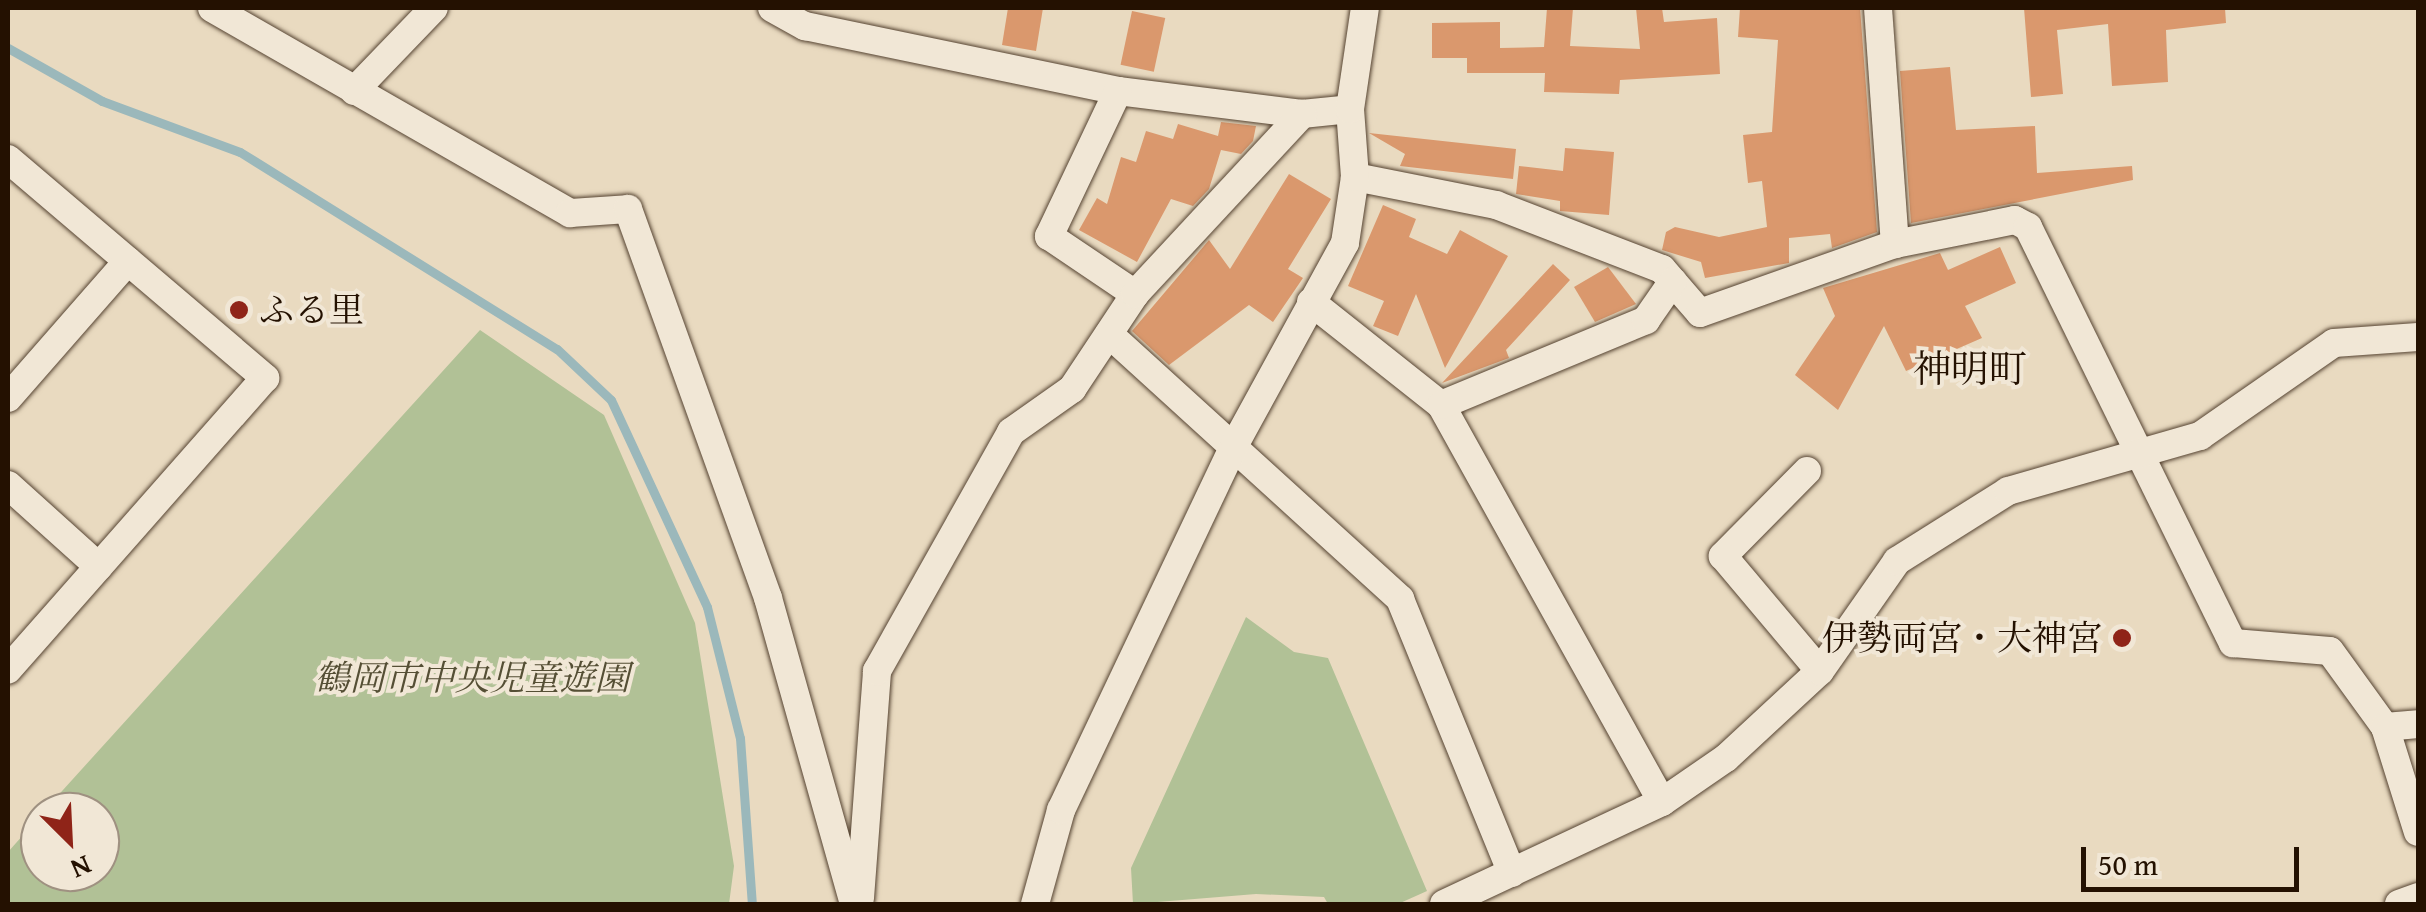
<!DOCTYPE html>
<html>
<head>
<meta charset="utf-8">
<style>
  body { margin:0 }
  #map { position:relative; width:2426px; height:912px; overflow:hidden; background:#e9dac0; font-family:"Gentium Book Plus","Noto Serif JP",serif }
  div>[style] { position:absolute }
  .green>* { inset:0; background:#b1c196 }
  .stream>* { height:9px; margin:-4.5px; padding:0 4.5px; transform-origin:4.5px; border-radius:4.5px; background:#9bb8bb }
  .building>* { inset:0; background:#da986d; transform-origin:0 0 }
  .roads { filter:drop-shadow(0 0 2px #554331) drop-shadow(0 0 2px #554331) }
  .minor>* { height:28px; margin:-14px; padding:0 14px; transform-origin:14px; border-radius:14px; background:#f1e7d6 }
  .dots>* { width:28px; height:28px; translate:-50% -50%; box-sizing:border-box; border:5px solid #f1e7d6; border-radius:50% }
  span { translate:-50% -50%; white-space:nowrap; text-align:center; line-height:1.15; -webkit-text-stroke:8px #f1e7d6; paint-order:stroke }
  .poi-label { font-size:35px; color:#241101 }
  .left { translate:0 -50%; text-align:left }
  .right { translate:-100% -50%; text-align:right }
  .park-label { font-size:35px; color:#554f35; font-style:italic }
  .neighbourhood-label { font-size:38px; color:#241101 }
  .frame { position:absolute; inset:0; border:10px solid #241101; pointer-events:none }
  .north { position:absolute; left:20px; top:792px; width:100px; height:100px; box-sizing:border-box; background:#f1e7d6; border:2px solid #9f9181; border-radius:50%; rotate:156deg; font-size:28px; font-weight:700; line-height:40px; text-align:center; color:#241101 }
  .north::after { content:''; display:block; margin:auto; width:35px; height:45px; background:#8f2418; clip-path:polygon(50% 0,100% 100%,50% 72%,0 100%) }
  .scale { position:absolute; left:2081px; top:847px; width:218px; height:45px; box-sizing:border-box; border:5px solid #241101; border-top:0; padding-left:12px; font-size:30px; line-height:35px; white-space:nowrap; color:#241101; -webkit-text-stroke:8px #f1e7d6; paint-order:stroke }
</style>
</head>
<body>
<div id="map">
  <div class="green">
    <i style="clip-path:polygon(480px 330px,604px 415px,695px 623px,734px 866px,729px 904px,8px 904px,8px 852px,40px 816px,40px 872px,100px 872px,100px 812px,43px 812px)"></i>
    <i style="clip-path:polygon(1246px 617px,1294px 652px,1328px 658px,1427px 891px,1398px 904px,1328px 904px,1324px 897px,1256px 894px,1133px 904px,1131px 868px)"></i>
  </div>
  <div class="stream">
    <i style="left:8px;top:48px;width:108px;rotate:29.4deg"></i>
    <i style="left:102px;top:101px;width:147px;rotate:20.3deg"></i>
    <i style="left:240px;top:152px;width:373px;rotate:31.9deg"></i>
    <i style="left:557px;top:349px;width:74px;rotate:43.4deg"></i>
    <i style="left:611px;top:400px;width:228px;rotate:65.1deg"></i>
    <i style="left:707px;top:607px;width:135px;rotate:75.9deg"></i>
    <i style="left:740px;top:738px;width:166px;rotate:85.9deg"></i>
  </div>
  <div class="building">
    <i style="clip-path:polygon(1008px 8px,1043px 8px,1036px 51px,1002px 45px)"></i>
    <i style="clip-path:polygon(1547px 8px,1573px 8px,1570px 46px,1640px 49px,1636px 8px,1662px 8px,1664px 22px,1717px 18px,1720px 74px,1620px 80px,1619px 94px,1544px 92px,1545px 73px,1467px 73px,1467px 58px,1432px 58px,1432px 23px,1500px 22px,1500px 48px,1544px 47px)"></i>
    <i style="clip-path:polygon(1740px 8px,1860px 8px,1877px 232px,1832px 248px,1830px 234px,1789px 238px,1789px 263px,1705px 278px,1701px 262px,1662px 250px,1666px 232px,1675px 227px,1719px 237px,1767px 227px,1762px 181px,1748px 183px,1743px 135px,1772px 132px,1778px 40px,1738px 37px)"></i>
    <i style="clip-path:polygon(2024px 8px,2225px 8px,2226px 23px,2166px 30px,2168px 82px,2112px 86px,2108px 24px,2057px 30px,2063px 94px,2031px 97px)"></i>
    <i style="left:1132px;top:11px;width:34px;height:55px;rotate:12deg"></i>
    <i style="clip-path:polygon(1950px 67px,1956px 130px,2035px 126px,2037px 173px,2132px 166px,2133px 180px,1911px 223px,1900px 71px)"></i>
    <i style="clip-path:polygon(1221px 122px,1256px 126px,1253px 141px,1241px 154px,1221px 150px,1209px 189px,1193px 206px,1171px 199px,1137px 262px,1079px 230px,1097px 198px,1107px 204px,1121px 157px,1136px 162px,1146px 131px,1173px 139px,1178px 124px,1218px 136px)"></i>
    <i style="clip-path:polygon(1369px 133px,1516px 149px,1513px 179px,1400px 166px,1405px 154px)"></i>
    <i style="clip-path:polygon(1565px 148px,1614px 152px,1609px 215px,1560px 211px,1560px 201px,1516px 194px,1519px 166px,1563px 171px)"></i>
    <i style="clip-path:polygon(1289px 174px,1331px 199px,1288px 269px,1303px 278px,1273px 322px,1249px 305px,1169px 365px,1132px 331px,1209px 240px,1230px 269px)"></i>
    <i style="clip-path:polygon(1383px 205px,1416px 219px,1409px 237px,1447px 254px,1460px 230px,1508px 256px,1445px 368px,1416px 294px,1398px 336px,1373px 326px,1384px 301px,1348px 286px)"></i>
    <i style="clip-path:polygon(2000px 247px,2016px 283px,1965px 306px,1982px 338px,1906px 371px,1884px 326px,1838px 410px,1795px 375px,1835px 316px,1823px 288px,1940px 253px,1948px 270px)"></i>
    <i style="clip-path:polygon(1553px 264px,1570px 280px,1506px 350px,1509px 358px,1442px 383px)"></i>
    <i style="clip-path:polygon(1608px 267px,1636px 304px,1595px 322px,1574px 287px)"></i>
  </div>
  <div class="roads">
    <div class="minor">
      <i style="left:212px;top:8px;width:413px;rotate:29.8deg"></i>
      <i style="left:570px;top:213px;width:58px;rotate:-3.9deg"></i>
      <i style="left:628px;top:209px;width:413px;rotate:70.2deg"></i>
      <i style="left:768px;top:598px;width:318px;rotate:74.3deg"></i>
      <i style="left:772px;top:8px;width:38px;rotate:29deg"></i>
      <i style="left:805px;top:26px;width:320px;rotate:11.7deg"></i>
      <i style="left:1118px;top:91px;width:185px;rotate:7.1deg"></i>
      <i style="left:1302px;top:114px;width:48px;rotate:-5.9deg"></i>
      <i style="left:1878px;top:8px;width:237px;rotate:85.9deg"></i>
      <i style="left:354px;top:91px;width:115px;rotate:-46.1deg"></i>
      <i style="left:1118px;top:91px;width:161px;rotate:115.4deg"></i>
      <i style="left:1049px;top:236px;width:104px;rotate:34deg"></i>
      <i style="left:8px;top:159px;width:338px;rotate:40.4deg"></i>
      <i style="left:265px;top:378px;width:389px;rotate:131.4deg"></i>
      <i style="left:1355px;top:177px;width:144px;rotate:11.2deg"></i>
      <i style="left:1496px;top:205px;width:178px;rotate:21.1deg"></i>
      <i style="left:1662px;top:269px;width:58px;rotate:49.2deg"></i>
      <i style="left:1700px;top:313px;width:207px;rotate:-19.5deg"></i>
      <i style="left:1895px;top:244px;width:122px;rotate:-11.3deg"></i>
      <i style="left:2015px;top:220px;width:15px;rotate:28deg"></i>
      <i style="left:2028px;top:227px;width:464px;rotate:63.8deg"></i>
      <i style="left:2233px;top:643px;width:97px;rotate:4.7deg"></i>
      <i style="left:2330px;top:651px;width:94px;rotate:54.1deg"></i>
      <i style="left:2385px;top:727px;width:110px;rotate:72.6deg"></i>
      <i style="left:1311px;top:302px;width:166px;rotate:38.4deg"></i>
      <i style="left:1109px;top:334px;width:394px;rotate:42.3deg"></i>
      <i style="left:1400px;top:599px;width:296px;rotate:67.8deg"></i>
      <i style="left:8px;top:398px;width:182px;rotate:-48.8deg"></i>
      <i style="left:1807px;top:471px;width:120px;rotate:134.7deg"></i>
      <i style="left:1723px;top:556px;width:150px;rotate:49.9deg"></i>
      <i style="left:8px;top:485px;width:122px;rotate:42deg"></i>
      <i style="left:2385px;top:727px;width:33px;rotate:-5deg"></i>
      <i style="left:1662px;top:802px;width:454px;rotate:-119.1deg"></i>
      <i style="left:1441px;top:405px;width:222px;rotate:-22.5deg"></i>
      <i style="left:1646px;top:320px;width:47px;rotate:-55.3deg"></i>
      <i style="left:860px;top:898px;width:228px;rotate:-85.7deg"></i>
      <i style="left:877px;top:671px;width:274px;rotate:-60.7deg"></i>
      <i style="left:1011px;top:432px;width:75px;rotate:-35.2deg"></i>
      <i style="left:1072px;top:389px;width:114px;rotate:-56.4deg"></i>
      <i style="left:1135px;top:294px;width:246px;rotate:-47.1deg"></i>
      <i style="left:1035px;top:904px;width:98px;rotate:-74.5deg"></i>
      <i style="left:1061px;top:810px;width:405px;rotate:-64.6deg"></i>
      <i style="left:1235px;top:444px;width:229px;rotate:-61.3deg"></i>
      <i style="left:1345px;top:243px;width:67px;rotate:-81.4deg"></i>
      <i style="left:1355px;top:177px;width:68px;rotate:-94.2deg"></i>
      <i style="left:1350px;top:109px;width:102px;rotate:-81.6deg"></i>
      <i style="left:1444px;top:904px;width:241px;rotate:-25.1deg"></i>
      <i style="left:1662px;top:802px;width:78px;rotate:-34.5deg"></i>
      <i style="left:1726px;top:758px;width:128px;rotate:-42.8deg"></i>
      <i style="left:1820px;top:671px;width:134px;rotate:-55deg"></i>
      <i style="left:1897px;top:561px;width:131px;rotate:-32.2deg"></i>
      <i style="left:2008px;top:491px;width:200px;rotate:-16deg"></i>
      <i style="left:2200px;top:436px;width:163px;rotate:-34.8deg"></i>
      <i style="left:2334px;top:343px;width:84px;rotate:-4.1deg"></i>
      <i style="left:2399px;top:904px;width:20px;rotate:-20deg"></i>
    </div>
  </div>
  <div class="dots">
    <i style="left:239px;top:310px;background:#8f2418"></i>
    <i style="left:2122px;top:638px;background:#8f2418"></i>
  </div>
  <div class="poi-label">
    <span class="left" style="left:259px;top:310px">ふる里</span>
    <span class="right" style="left:2102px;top:638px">伊勢両宮・大神宮</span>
  </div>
  <div class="park-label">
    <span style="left:472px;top:678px">鶴岡市中央児童遊園</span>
  </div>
  <div class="neighbourhood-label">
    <span style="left:1970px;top:369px">神明町</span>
  </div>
  <div class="frame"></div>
  <div class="north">N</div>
  <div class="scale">50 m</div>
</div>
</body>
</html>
